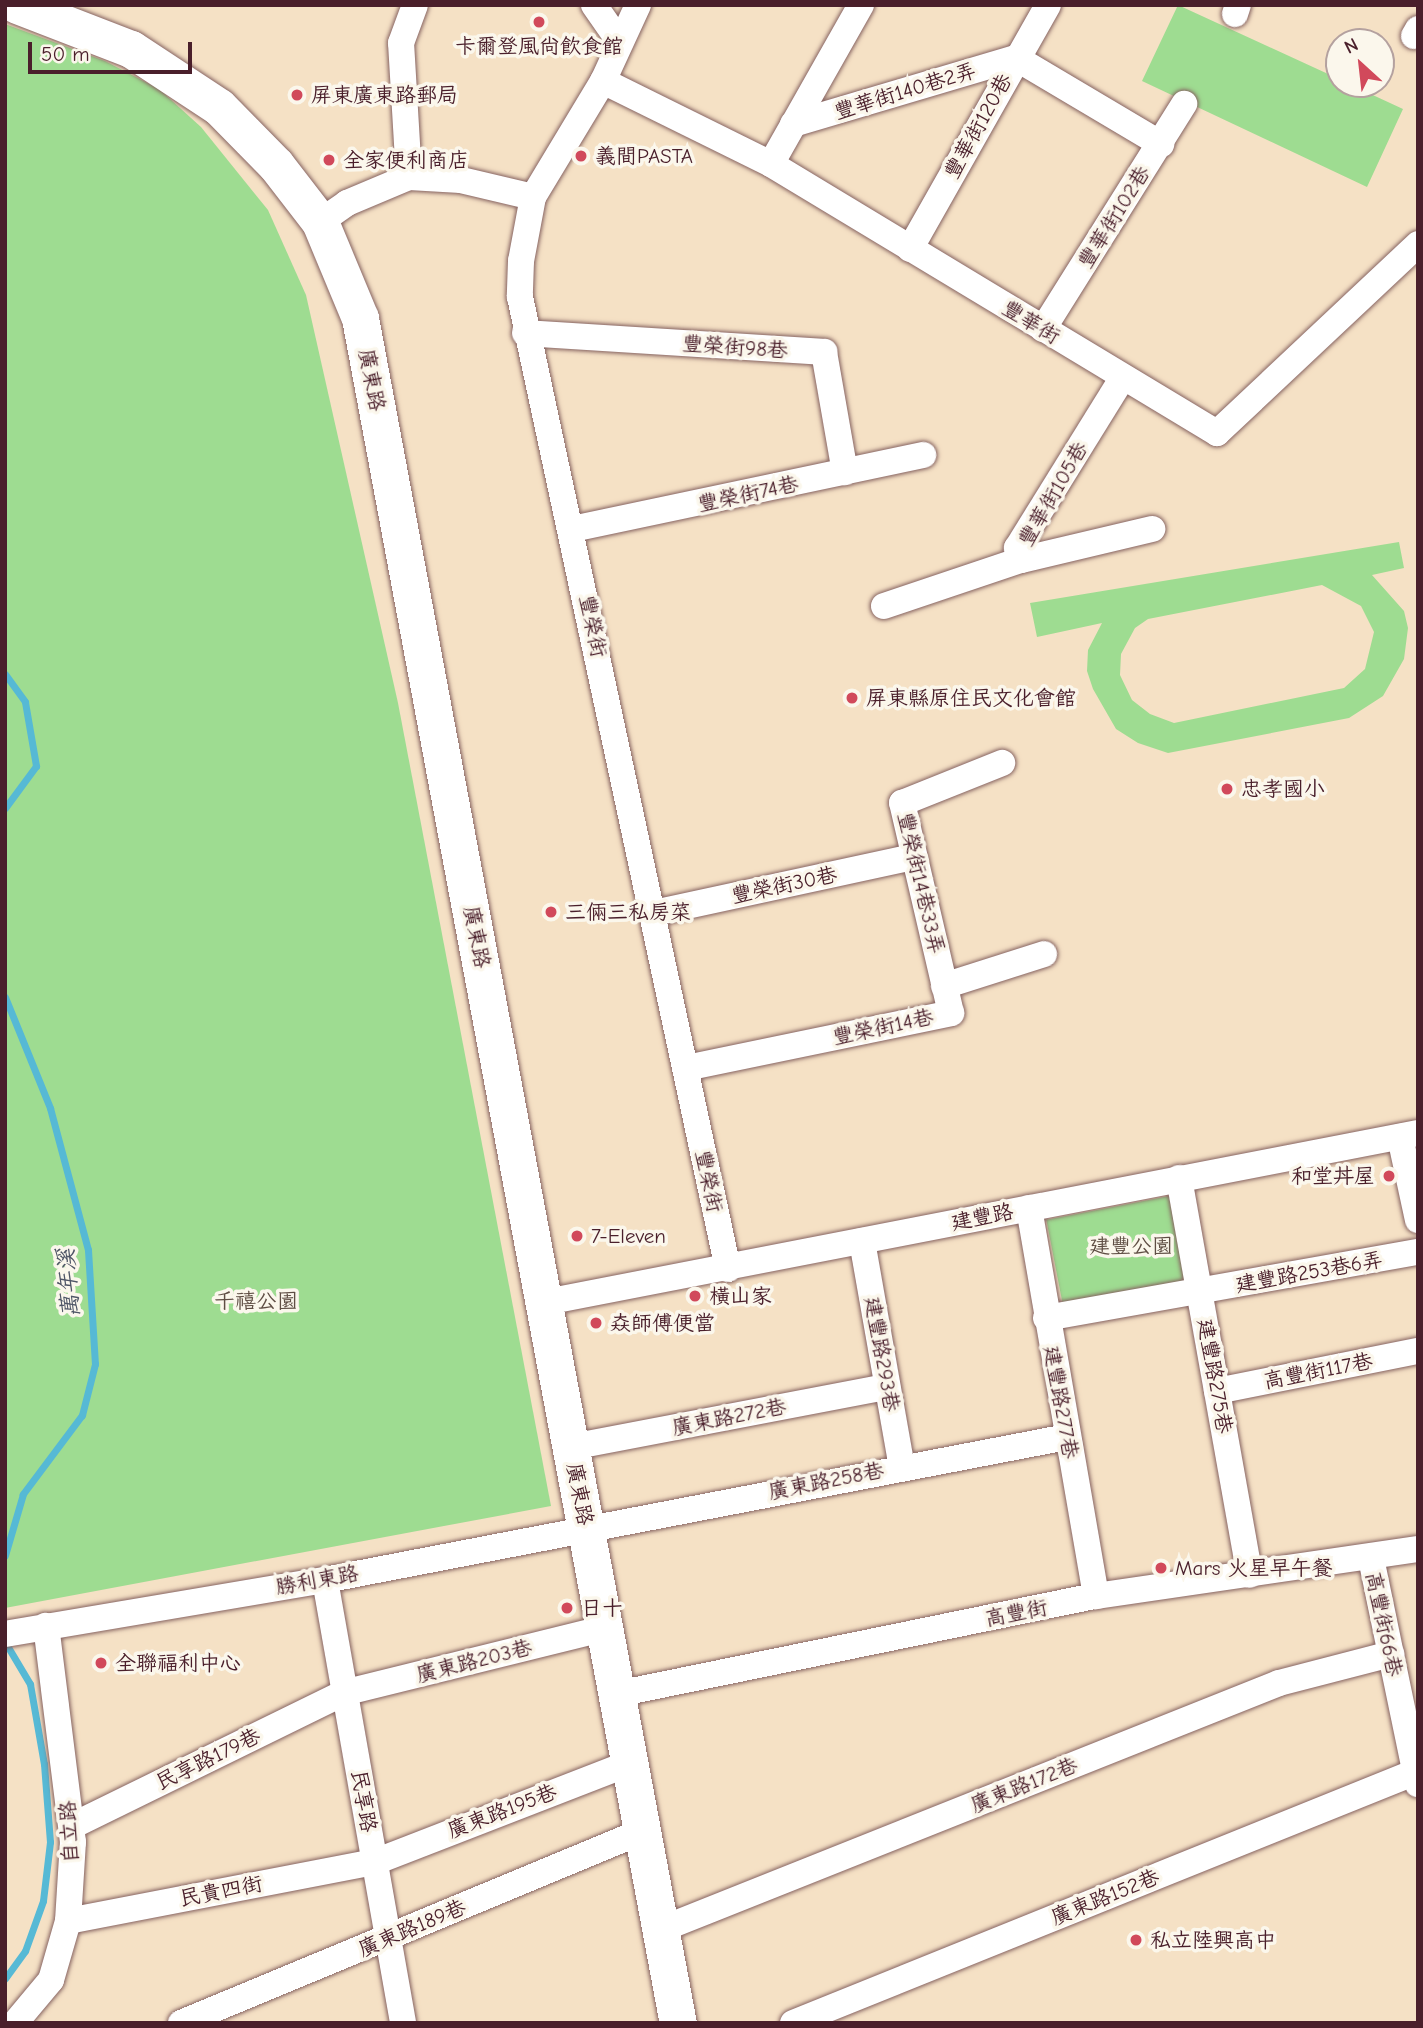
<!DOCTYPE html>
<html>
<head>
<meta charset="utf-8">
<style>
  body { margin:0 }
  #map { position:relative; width:1423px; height:2028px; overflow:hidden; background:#f5e1c5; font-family:"Comic Neue","LXGW WenKai TC",sans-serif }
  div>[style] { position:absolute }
  .green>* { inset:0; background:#9edc91; transform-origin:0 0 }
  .stream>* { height:7px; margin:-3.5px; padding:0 3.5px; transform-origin:3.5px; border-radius:3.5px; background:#56b9d5 }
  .roads { filter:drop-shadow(0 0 2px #866361) drop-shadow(0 0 2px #866361) }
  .street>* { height:26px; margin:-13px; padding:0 13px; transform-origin:13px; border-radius:13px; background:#fff }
  .secondary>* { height:37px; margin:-18.5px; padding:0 18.5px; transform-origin:18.5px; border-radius:18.5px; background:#fff }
  .dots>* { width:19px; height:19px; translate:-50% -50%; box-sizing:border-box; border:4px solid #fbf7ec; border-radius:50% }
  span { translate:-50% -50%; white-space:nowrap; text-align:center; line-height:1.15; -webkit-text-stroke:7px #fbf7ec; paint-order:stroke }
  .poi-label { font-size:21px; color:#4a1f2b }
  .left { translate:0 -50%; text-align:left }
  .right { translate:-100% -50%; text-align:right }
  .street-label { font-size:21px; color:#4a1f2b }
  .park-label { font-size:21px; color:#5f4e44 }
  .water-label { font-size:23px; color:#4e5566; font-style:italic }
  .frame { position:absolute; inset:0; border:7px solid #4a1f2b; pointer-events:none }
  .north { position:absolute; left:1325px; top:28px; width:70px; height:70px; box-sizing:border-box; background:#fbf7ec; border:2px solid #b4a19f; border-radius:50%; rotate:333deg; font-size:19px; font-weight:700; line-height:28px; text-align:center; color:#4a1f2b }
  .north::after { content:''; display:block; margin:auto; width:24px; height:32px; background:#d1495b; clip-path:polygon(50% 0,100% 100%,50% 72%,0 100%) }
  .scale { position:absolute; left:28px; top:42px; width:164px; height:32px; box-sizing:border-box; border:4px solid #4a1f2b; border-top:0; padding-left:9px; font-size:21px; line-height:24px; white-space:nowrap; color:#4a1f2b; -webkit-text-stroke:5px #fbf7ec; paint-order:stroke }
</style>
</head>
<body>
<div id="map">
  <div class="green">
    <i style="clip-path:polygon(1178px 5px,1339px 79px,1339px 84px,1349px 84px,1403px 109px,1367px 187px,1142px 81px)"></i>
    <i style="clip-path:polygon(5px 24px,105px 61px,159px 89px,201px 127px,268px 210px,306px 295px,398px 703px,551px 1506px,5px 1608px)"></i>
    <i style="clip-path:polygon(evenodd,1399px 542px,1404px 568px,1372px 575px,1404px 611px,1408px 628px,1404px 659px,1383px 696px,1349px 718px,1168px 753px,1138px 743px,1116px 729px,1093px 689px,1087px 671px,1088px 650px,1102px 623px,1037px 637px,1030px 603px,1399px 542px,1322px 585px,1361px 606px,1374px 632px,1365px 669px,1344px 688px,1174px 723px,1150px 714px,1132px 700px,1120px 675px,1121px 654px,1135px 628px,1148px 619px,1322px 585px)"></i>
    <i style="left:1169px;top:1196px;width:86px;height:125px;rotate:79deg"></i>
  </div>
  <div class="stream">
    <i style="left:5px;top:674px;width:34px;rotate:54deg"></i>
    <i style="left:25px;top:702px;width:65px;rotate:80.2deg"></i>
    <i style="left:36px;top:766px;width:52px;rotate:126.4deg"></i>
    <i style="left:5px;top:997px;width:120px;rotate:67.9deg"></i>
    <i style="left:50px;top:1108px;width:147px;rotate:75deg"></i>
    <i style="left:88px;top:1250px;width:114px;rotate:86.5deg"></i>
    <i style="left:95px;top:1364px;width:53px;rotate:104.3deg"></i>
    <i style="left:82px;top:1415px;width:99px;rotate:126.8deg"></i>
    <i style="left:23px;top:1494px;width:64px;rotate:106.4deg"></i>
    <i style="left:5px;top:1642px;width:49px;rotate:59.2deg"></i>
    <i style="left:30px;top:1684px;width:81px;rotate:80.1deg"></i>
    <i style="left:44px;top:1764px;width:78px;rotate:85.6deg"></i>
    <i style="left:50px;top:1842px;width:59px;rotate:96.8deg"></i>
    <i style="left:43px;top:1901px;width:53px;rotate:109.8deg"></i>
    <i style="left:25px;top:1951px;width:34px;rotate:126deg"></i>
  </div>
  <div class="roads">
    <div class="street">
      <i style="left:594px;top:5px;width:44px;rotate:55.2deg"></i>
      <i style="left:638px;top:5px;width:84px;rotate:114.7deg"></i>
      <i style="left:603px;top:81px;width:135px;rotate:121.1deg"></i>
      <i style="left:533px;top:197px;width:65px;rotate:100.6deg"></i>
      <i style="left:521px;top:261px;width:36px;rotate:92deg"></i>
      <i style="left:520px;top:297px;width:994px;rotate:77.92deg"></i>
      <i style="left:1235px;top:14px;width:9px;rotate:-72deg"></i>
      <i style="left:1414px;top:36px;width:8px;rotate:-60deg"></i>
      <i style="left:603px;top:81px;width:187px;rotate:26.3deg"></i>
      <i style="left:771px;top:164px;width:521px;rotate:31.1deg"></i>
      <i style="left:1217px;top:433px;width:276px;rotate:-43.2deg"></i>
      <i style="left:793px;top:124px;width:233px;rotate:-16.5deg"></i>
      <i style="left:1016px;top:58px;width:169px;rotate:30.7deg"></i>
      <i style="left:771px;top:164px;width:183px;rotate:-60.5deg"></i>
      <i style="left:409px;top:177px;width:134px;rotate:-93.4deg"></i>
      <i style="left:401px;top:43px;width:40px;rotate:-69.8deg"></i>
      <i style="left:320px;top:222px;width:33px;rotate:-35deg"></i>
      <i style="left:347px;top:203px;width:67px;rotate:-22.8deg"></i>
      <i style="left:409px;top:177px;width:52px;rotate:3.3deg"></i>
      <i style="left:461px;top:180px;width:74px;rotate:13.3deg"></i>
      <i style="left:910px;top:249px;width:280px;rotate:-60.5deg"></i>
      <i style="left:1043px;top:329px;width:266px;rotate:-57.9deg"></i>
      <i style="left:525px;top:333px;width:300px;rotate:3.6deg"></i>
      <i style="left:824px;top:352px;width:122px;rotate:80.1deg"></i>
      <i style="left:572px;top:529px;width:359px;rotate:-11.9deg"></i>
      <i style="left:1021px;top:560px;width:135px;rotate:-13.3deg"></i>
      <i style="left:884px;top:606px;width:145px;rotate:-18.6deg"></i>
      <i style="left:1021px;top:560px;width:13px;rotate:-108deg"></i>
      <i style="left:1017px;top:548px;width:201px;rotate:-58.2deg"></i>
      <i style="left:654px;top:913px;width:266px;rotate:-12.2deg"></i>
      <i style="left:944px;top:986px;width:105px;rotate:-17.7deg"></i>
      <i style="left:686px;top:1068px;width:271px;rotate:-11.7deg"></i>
      <i style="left:951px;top:1013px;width:216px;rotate:-103.1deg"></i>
      <i style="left:902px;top:803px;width:108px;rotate:-21.8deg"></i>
      <i style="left:1400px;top:1137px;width:85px;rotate:77.8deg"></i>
      <i style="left:1179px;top:1178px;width:403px;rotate:79.9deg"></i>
      <i style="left:1029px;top:1208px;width:394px;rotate:80.2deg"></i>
      <i style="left:862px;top:1241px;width:230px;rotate:80deg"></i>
      <i style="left:546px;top:1302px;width:888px;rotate:-10.97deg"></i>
      <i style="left:1046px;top:1318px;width:378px;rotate:-10.1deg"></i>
      <i style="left:1217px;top:1391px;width:205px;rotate:-11.3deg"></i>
      <i style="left:571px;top:1447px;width:322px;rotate:-10.8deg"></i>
      <i style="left:1371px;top:1558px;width:231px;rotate:78.3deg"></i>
      <i style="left:325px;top:1580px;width:450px;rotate:80deg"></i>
      <i style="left:5px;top:1634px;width:325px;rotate:-9.6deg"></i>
      <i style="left:325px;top:1580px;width:756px;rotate:-10.91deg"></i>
      <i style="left:617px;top:1694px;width:489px;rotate:-11.6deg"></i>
      <i style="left:1096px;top:1596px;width:325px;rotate:-8.3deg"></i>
      <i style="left:72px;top:1826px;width:302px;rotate:-26.1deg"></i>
      <i style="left:343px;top:1693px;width:270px;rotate:-13.9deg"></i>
      <i style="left:68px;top:1921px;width:313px;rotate:-10.9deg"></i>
      <i style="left:375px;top:1862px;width:274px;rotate:-21.2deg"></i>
      <i style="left:662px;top:1929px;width:664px;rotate:-21.74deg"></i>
      <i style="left:1279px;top:1683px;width:116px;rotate:-14.5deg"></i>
      <i style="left:15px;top:2023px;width:56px;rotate:-50.1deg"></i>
      <i style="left:51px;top:1980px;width:61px;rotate:-73.9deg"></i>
      <i style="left:68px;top:1921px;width:79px;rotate:-86.4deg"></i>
      <i style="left:73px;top:1842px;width:218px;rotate:-97.1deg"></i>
      <i style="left:181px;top:2023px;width:500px;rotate:-22.57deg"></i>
      <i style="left:793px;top:2023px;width:674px;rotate:-21.96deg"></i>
    </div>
    <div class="secondary">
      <i style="left:17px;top:5px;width:122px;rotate:21.1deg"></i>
      <i style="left:131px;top:49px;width:105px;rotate:33.4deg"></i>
      <i style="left:219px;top:107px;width:81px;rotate:45.5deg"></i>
      <i style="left:276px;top:165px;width:72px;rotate:52.3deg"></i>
      <i style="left:320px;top:222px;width:104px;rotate:67.4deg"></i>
      <i style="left:360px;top:318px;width:1734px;rotate:79.44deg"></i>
    </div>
  </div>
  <div class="dots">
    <i style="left:539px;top:22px;background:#d1495b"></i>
    <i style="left:297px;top:95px;background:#d1495b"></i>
    <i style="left:581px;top:156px;background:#d1495b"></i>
    <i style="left:329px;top:160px;background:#d1495b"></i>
    <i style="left:852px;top:698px;background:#d1495b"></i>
    <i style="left:1227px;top:789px;background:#d1495b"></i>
    <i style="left:551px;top:912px;background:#d1495b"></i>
    <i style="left:1389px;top:1176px;background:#d1495b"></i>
    <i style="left:577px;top:1236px;background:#d1495b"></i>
    <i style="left:695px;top:1296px;background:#d1495b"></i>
    <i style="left:596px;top:1323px;background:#d1495b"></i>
    <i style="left:1161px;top:1568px;background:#d1495b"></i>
    <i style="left:567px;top:1608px;background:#d1495b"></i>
    <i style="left:101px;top:1663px;background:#d1495b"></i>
    <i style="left:1136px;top:1940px;background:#d1495b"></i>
  </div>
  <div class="poi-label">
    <span style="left:539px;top:46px">卡爾登風尚飲食館</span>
    <span class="left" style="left:311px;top:95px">屏東廣東路郵局</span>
    <span class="left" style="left:595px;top:156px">義間PASTA</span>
    <span class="left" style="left:343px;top:160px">全家便利商店</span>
    <span class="left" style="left:866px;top:698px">屏東縣原住民文化會館</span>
    <span class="left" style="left:1241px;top:789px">忠孝國小</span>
    <span class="left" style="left:565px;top:912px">三倆三私房菜</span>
    <span class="right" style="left:1375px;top:1176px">和堂丼屋</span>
    <span class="left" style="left:591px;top:1236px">7-Eleven</span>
    <span class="left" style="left:709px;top:1296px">橫山家</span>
    <span class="left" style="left:610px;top:1323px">𡘙師傅便當</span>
    <span class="left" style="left:1175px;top:1568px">Mars 火星早午餐</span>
    <span class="left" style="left:581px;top:1608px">日十</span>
    <span class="left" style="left:115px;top:1663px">全聯福利中心</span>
    <span class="left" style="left:1150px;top:1940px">私立陸興高中</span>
  </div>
  <div class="street-label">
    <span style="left:905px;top:91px;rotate:-17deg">豐華街140巷2弄</span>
    <span style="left:978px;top:126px;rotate:-61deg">豐華街120巷</span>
    <span style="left:1114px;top:217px;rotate:-58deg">豐華街102巷</span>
    <span style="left:1031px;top:322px;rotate:31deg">豐華街</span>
    <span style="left:735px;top:347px;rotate:4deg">豐榮街98巷</span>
    <span style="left:372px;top:380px;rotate:79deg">廣東路</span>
    <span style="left:748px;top:494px;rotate:-12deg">豐榮街74巷</span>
    <span style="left:1053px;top:494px;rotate:-60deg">豐華街105巷</span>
    <span style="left:593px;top:626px;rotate:78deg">豐榮街</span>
    <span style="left:921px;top:883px;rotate:77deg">豐榮街14巷33弄</span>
    <span style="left:784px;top:885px;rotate:-12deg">豐榮街30巷</span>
    <span style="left:477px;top:937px;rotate:79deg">廣東路</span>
    <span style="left:883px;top:1027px;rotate:-12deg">豐榮街14巷</span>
    <span style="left:709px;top:1181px;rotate:78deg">豐榮街</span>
    <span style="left:982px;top:1217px;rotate:-11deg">建豐路</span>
    <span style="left:1309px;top:1272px;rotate:-10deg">建豐路253巷6弄</span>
    <span style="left:882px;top:1354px;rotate:80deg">建豐路293巷</span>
    <span style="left:1318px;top:1371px;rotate:-11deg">高豐街117巷</span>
    <span style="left:1215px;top:1376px;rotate:80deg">建豐路275巷</span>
    <span style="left:1061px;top:1402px;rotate:80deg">建豐路277巷</span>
    <span style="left:729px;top:1417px;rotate:-11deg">廣東路272巷</span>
    <span style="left:826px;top:1481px;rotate:-11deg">廣東路258巷</span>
    <span style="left:580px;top:1494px;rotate:79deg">廣東路</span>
    <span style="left:317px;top:1580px;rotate:-10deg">勝利東路</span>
    <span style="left:1016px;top:1613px;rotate:-11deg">高豐街</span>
    <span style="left:1384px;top:1624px;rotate:78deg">高豐街66巷</span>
    <span style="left:474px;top:1661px;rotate:-14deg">廣東路203巷</span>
    <span style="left:208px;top:1759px;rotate:-26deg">民享路179巷</span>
    <span style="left:1024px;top:1785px;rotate:-22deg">廣東路172巷</span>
    <span style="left:364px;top:1801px;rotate:80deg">民享路</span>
    <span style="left:502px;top:1811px;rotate:-21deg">廣東路195巷</span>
    <span style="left:69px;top:1832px;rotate:-93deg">自立路</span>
    <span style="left:221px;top:1891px;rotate:-11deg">民貴四街</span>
    <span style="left:1105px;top:1897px;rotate:-22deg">廣東路152巷</span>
    <span style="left:412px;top:1928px;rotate:-23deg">廣東路189巷</span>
  </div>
  <div class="park-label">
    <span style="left:1131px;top:1246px">建豐公園</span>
    <span style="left:256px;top:1301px">千禧公園</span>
  </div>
  <div class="water-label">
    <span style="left:69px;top:1283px;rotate:-95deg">萬年溪</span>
  </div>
  <div class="frame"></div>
  <div class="north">N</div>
  <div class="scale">50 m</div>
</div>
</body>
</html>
